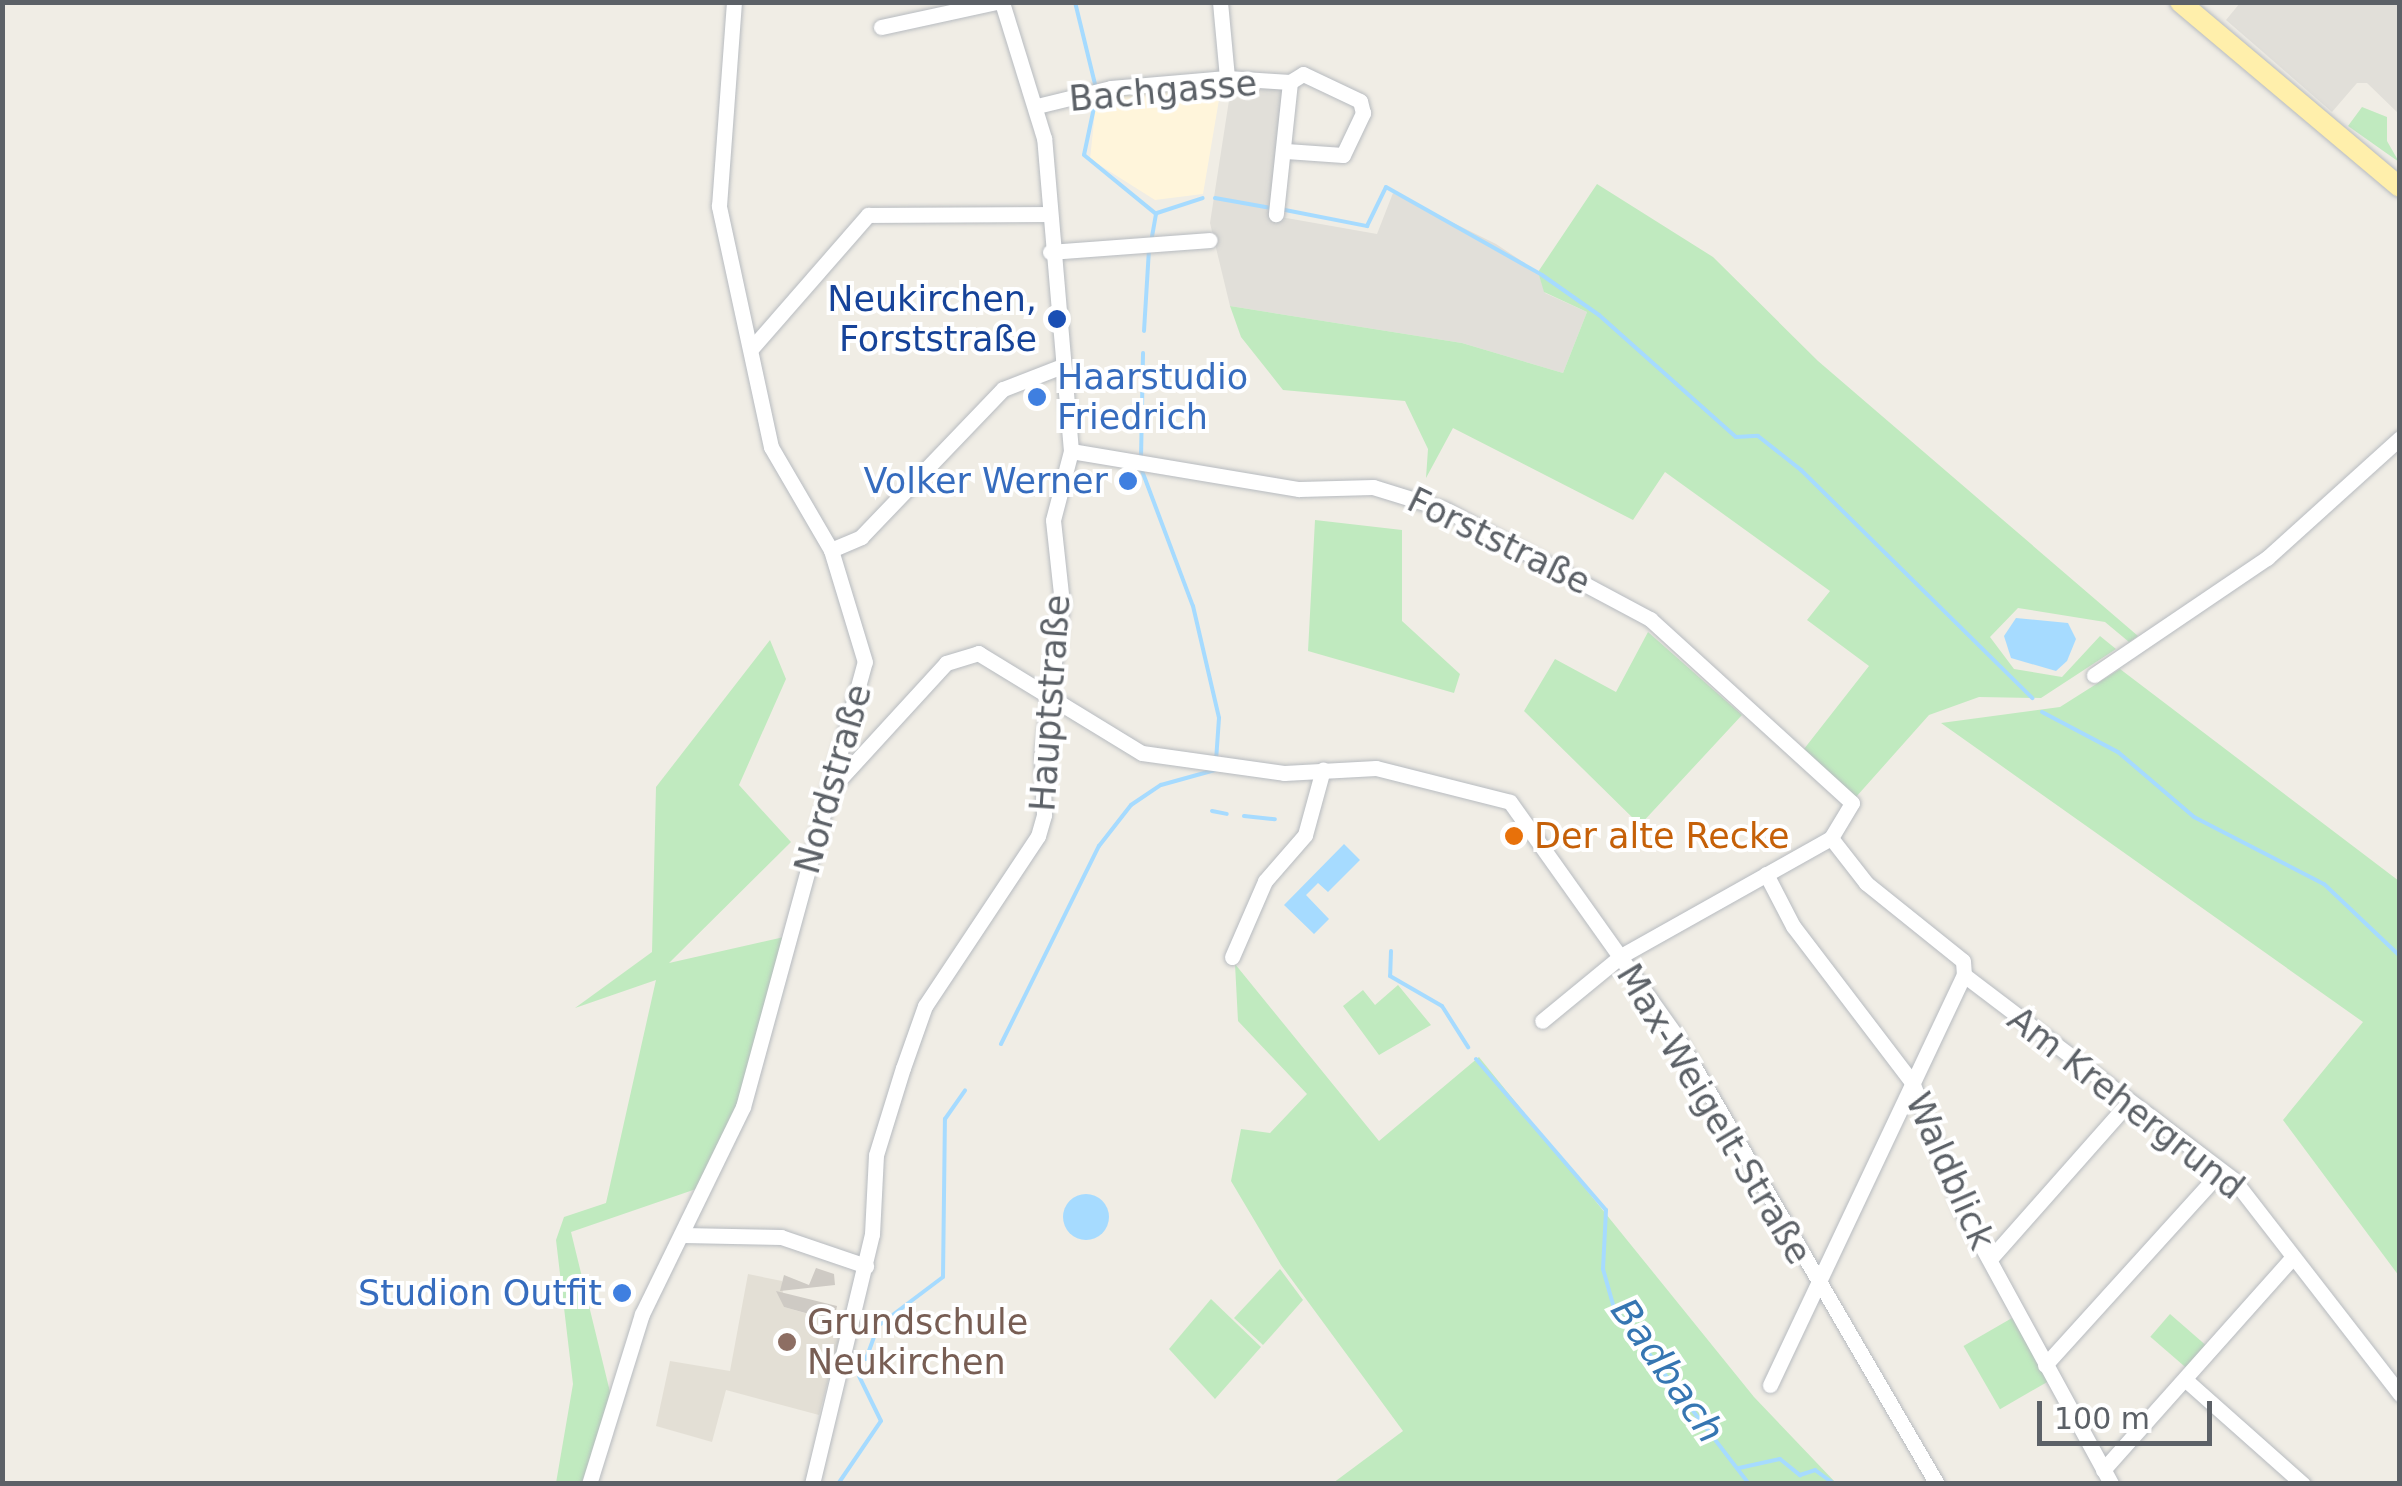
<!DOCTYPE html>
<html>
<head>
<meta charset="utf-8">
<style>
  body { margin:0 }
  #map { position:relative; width:2402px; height:1486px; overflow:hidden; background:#f0ede5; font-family:"DejaVu Sans",sans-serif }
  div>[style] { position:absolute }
  .commercial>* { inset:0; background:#fff5db }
  .industrial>* { inset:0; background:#e1dfd9 }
  .education>* { inset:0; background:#e3dfd5 }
  .green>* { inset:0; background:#c0eabf; transform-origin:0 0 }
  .water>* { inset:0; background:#a6dbff }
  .round { border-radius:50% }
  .stream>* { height:4px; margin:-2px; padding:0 2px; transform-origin:2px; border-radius:2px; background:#a6dbff }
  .building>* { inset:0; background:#cecac4 }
  .roads { filter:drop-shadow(0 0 2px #b7bbc0) drop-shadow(0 0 2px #b7bbc0) }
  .minor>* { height:15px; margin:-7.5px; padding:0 7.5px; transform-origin:7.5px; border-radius:7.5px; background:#fff }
  .major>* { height:20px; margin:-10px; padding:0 10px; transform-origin:10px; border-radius:10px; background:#ffefab }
  .dots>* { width:28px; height:28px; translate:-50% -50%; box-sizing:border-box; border:5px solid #fff; border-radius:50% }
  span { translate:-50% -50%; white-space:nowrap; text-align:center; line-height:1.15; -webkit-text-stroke:8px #fff; paint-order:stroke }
  .street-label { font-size:35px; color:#5c6167 }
  .transit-label { font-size:35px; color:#164399 }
  .right { translate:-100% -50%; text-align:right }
  .shop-label { font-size:35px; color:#366cbe }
  .left { translate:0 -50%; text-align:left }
  .food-label { font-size:35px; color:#c56008 }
  .education-label { font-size:35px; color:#785e54 }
  .water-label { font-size:38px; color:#3676b2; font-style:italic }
  .frame { position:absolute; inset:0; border:5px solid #5c6167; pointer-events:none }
  .scale { position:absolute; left:2037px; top:1401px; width:175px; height:45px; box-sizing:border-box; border:5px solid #5c6167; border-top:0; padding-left:12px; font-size:30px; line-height:35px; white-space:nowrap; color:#5c6167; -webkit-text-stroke:8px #fff; paint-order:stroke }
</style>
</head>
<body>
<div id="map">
  <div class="commercial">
    <i style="clip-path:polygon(1222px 82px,1203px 194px,1155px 200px,1090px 159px,1097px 94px)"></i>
  </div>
  <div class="industrial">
    <i style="clip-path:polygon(2240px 3px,2399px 3px,2399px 114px,2367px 83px,2357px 83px,2332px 112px,2226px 20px)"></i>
    <i style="clip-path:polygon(1232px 81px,1285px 89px,1275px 216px,1377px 234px,1393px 193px,1496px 244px,1538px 272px,1545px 293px,1587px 312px,1563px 373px,1462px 343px,1230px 306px,1210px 223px)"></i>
  </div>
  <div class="education">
    <i style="clip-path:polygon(748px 1274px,782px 1281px,784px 1307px,843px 1324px,819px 1415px,726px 1390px,712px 1442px,656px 1426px,670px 1361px,730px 1371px)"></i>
  </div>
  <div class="green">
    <i style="clip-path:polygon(2362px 107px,2387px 117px,2387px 141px,2399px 162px,2348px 126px)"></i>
    <i style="clip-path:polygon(1597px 184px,1713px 257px,1818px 361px,2138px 636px,2129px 642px,2105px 622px,2018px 608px,1990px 637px,2014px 669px,2062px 677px,2100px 636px,2116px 649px,2041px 698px,1979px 697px,1929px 715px,1856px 797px,1804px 749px,1869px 666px,1807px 620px,1830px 591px,1665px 472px,1633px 520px,1453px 428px,1426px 478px,1428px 449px,1405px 401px,1283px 390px,1241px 337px,1230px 306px,1462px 343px,1563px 373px,1587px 312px,1544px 292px,1538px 272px)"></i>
    <i style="clip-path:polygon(1315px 520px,1402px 530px,1402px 621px,1460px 674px,1454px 693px,1308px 651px)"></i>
    <i style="clip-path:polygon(1648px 632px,1742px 715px,1640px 825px,1524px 711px,1555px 659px,1616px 692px)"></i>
    <i style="clip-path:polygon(770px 640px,786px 679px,739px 785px,791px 842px,669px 963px,784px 937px,740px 1103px,699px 1188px,571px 1232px,611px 1396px,586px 1483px,556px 1483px,573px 1384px,556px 1240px,564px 1217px,606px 1203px,656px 980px,575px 1008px,652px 952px,656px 787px)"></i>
    <i style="clip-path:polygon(2120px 669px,2399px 881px,2399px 1276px,2283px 1120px,2363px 1022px,1941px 723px,2060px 707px)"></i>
    <i style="clip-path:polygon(1235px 964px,1379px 1141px,1479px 1057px,1754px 1397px,1836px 1483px,1333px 1483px,1403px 1431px,1281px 1265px,1231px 1181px,1241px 1129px,1270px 1133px,1307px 1094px,1238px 1021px)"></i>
    <i style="clip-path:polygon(1398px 985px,1431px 1025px,1379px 1055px,1343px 1006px,1363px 990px,1375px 1005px)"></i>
    <i style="clip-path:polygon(1280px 1269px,1303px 1300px,1263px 1345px,1234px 1318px)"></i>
    <i style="clip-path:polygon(1211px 1299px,1261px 1347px,1215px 1399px,1169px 1349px)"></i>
    <i style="left:2170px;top:1314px;width:57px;height:30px;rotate:41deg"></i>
    <i style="left:2012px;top:1318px;width:73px;height:56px;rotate:60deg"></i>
  </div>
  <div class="water">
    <i style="clip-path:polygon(2016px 618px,2068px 623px,2076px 639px,2067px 661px,2056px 671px,2011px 658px,2004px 636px)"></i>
    <i style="clip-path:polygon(1344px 844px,1360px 860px,1328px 892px,1318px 883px,1306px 895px,1329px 919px,1314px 934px,1284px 905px)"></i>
    <i class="round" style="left:1063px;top:1194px;width:46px;height:46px"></i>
  </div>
  <div class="stream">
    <i style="left:1075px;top:2px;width:89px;rotate:76.3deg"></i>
    <i style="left:1096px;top:98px;width:58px;rotate:101.9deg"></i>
    <i style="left:1084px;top:155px;width:93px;rotate:39.3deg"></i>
    <i style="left:1156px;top:214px;width:27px;rotate:100deg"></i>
    <i style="left:1215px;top:198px;width:57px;rotate:10.1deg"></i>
    <i style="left:1280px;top:209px;width:89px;rotate:11.1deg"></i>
    <i style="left:1367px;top:226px;width:43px;rotate:-64deg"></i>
    <i style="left:1386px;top:187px;width:179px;rotate:29.4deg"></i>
    <i style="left:1542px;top:275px;width:70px;rotate:35.1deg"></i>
    <i style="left:1599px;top:315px;width:183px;rotate:41.7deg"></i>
    <i style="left:1736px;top:437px;width:22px;rotate:-3deg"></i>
    <i style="left:1758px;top:436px;width:55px;rotate:38.3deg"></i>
    <i style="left:1801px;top:470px;width:325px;rotate:44.6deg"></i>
    <i style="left:1157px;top:213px;width:48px;rotate:-18.1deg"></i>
    <i style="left:1144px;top:331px;width:81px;rotate:-86.5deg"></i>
    <i style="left:1141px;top:459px;width:106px;rotate:-88.9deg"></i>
    <i style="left:1141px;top:468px;width:147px;rotate:69.4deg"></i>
    <i style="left:1193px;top:606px;width:115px;rotate:76.9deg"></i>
    <i style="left:1219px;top:718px;width:43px;rotate:94deg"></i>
    <i style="left:2042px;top:712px;width:86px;rotate:27.8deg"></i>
    <i style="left:2118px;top:752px;width:100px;rotate:40.5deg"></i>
    <i style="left:2194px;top:817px;width:146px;rotate:27.3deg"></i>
    <i style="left:2324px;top:884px;width:105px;rotate:43.5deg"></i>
    <i style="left:1212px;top:811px;width:15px;rotate:11deg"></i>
    <i style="left:1244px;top:816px;width:31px;rotate:6deg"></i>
    <i style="left:1391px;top:951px;width:25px;rotate:92deg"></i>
    <i style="left:1390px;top:976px;width:60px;rotate:30deg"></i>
    <i style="left:1442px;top:1006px;width:49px;rotate:57.6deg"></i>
    <i style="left:1001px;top:1044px;width:221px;rotate:-63.7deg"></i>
    <i style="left:1099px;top:846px;width:52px;rotate:-52deg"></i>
    <i style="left:1131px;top:805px;width:36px;rotate:-34deg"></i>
    <i style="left:1161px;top:785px;width:56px;rotate:-15.5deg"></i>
    <i style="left:1476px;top:1059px;width:199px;rotate:49.3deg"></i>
    <i style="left:1606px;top:1210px;width:59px;rotate:92.9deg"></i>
    <i style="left:1603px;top:1269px;width:41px;rotate:74.2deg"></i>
    <i style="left:1614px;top:1308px;width:222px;rotate:52.5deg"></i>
    <i style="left:866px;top:1359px;width:35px;rotate:-70deg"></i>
    <i style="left:878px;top:1326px;width:81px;rotate:-37deg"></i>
    <i style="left:943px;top:1277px;width:158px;rotate:-89.3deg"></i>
    <i style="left:945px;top:1119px;width:35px;rotate:-55deg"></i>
    <i style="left:1739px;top:1468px;width:42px;rotate:-12.4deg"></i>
    <i style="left:1780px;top:1459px;width:26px;rotate:39deg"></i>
    <i style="left:1800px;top:1475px;width:16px;rotate:-18deg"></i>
    <i style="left:1815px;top:1470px;width:24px;rotate:36deg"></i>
    <i style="left:838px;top:1484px;width:76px;rotate:-55.7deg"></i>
    <i style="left:881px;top:1421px;width:50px;rotate:-116.1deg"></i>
  </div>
  <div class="building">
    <i style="clip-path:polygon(816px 1268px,834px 1274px,835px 1285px,780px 1291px,784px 1275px,809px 1285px)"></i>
    <i style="clip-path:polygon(776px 1291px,837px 1306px,834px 1321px,784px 1307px)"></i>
  </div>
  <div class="roads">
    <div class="minor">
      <i style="left:1220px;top:2px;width:76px;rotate:84.7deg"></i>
      <i style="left:881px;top:27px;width:119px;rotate:-12.2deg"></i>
      <i style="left:1037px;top:106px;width:76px;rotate:-13.7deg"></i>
      <i style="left:1111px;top:88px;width:116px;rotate:-4.9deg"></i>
      <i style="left:1227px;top:78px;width:63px;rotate:3.6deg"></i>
      <i style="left:1290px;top:82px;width:133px;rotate:96.1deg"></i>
      <i style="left:1286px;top:151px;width:57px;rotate:4deg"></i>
      <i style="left:1343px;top:155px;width:47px;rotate:-64.5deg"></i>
      <i style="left:1363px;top:113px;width:12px;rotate:-104deg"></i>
      <i style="left:1360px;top:101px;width:63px;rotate:-154.7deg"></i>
      <i style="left:1303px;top:74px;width:15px;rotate:148deg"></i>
      <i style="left:1050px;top:252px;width:160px;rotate:-4.3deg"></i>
      <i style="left:751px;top:349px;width:178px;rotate:-48.9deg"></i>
      <i style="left:868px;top:215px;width:179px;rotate:-0.3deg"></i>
      <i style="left:1071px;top:451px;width:231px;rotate:9.5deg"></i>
      <i style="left:1299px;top:489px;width:74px;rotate:-1.5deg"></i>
      <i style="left:1373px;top:487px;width:74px;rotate:17.2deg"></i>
      <i style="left:1444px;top:509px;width:234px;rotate:28.1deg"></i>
      <i style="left:1650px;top:619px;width:273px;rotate:42.3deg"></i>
      <i style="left:1852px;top:803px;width:41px;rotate:121deg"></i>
      <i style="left:1831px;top:838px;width:241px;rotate:150.7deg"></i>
      <i style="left:1621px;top:956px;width:102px;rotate:140.6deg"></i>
      <i style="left:831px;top:550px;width:33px;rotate:-23deg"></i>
      <i style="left:861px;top:537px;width:205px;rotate:-46.2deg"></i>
      <i style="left:1003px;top:389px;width:63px;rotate:-21.3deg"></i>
      <i style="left:2094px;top:675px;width:209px;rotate:-34.1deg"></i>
      <i style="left:2267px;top:558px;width:179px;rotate:-42.1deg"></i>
      <i style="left:828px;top:792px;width:175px;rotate:-47.5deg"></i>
      <i style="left:946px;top:663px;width:34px;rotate:-17deg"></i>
      <i style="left:978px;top:653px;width:192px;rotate:31.4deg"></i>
      <i style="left:1142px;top:753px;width:143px;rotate:8deg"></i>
      <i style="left:1284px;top:773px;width:92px;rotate:-3.1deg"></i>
      <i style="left:1376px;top:768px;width:138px;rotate:14.2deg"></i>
      <i style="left:1510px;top:802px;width:285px;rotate:54.6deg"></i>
      <i style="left:1675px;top:1034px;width:521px;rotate:59.79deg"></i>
      <i style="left:1831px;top:838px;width:57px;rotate:52.1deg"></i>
      <i style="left:1866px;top:883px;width:124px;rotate:38.8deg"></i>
      <i style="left:1963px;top:961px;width:14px;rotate:86deg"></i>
      <i style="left:1964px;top:975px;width:339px;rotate:37.2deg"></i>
      <i style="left:2234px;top:1180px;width:271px;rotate:52.2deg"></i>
      <i style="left:1766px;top:874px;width:59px;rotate:62.6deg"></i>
      <i style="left:1793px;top:926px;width:196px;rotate:52.7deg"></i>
      <i style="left:1912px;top:1082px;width:140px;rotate:68.6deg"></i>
      <i style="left:1963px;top:1212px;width:310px;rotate:61.4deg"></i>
      <i style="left:1232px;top:957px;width:83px;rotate:-66.5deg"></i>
      <i style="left:1265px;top:881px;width:61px;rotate:-49deg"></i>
      <i style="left:1305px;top:835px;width:68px;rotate:-74.7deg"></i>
      <i style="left:683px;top:1235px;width:98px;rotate:1.2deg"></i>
      <i style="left:781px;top:1237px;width:90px;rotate:18.8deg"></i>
      <i style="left:1990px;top:1259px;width:210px;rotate:-48.5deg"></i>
      <i style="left:2045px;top:1365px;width:262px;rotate:-47.8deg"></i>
      <i style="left:2188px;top:1382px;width:154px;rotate:41.6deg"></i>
      <i style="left:1770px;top:1385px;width:454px;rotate:-64.7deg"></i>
      <i style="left:2103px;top:1470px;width:284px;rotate:-48.3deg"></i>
      <i style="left:589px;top:1484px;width:178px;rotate:-72.7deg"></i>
      <i style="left:642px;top:1314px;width:230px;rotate:-64deg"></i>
      <i style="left:743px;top:1107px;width:461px;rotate:-74.7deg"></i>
      <i style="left:865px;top:662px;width:117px;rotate:-106.9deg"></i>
      <i style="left:831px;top:550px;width:119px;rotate:-120.2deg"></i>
      <i style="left:771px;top:447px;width:247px;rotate:-102.2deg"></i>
      <i style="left:719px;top:206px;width:205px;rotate:-85.8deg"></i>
      <i style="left:812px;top:1484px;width:257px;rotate:-76.5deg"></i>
      <i style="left:872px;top:1234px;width:79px;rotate:-87.1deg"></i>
      <i style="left:876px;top:1155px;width:91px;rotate:-72.8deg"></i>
      <i style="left:903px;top:1068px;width:66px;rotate:-70.5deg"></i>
      <i style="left:925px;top:1006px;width:204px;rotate:-56.4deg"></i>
      <i style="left:1038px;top:836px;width:22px;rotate:-74deg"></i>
      <i style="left:1044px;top:815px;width:61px;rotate:-91.9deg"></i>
      <i style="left:1042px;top:754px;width:152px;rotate:-82.5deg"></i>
      <i style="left:1062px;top:603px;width:83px;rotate:-96.2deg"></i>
      <i style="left:1053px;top:520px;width:71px;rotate:-75.4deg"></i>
      <i style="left:1071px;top:451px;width:314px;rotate:-94.9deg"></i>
      <i style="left:1044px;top:138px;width:142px;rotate:-107.2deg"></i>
    </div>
    <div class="major">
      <i style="left:2180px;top:2px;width:287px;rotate:40.1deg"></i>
    </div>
  </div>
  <div class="dots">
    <i style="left:1057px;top:319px;background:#1a4fb4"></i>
    <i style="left:1037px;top:397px;background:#3f7fe0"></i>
    <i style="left:1128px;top:481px;background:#3f7fe0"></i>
    <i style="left:1514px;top:836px;background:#e8710a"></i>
    <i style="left:622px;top:1293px;background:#3f7fe0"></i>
    <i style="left:787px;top:1342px;background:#8d6e63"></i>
  </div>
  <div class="street-label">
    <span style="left:1163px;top:91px;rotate:-5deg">Bachgasse</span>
    <span style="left:1499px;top:541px;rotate:26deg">Forststraße</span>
    <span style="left:1050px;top:703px;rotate:-86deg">Hauptstraße</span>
    <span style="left:833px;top:779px;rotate:-74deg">Nordstraße</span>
    <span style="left:2126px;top:1103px;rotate:38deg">Am Krehergrund</span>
    <span style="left:1714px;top:1114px;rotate:59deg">Max-Weigelt-Straße</span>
    <span style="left:1950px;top:1171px;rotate:66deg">Waldblick</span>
  </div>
  <div class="transit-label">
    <span class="right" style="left:1037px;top:319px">Neukirchen,<br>Forststraße</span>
  </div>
  <div class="shop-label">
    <span class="left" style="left:1057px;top:397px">Haarstudio<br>Friedrich</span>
    <span class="right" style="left:1108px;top:481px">Volker Werner</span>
    <span class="right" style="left:602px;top:1293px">Studion Outfit</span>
  </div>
  <div class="food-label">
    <span class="left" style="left:1534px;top:836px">Der alte Recke</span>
  </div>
  <div class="education-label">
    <span class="left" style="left:807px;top:1342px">Grundschule<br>Neukirchen</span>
  </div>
  <div class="water-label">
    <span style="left:1667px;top:1371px;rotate:55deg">Badbach</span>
  </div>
  <div class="frame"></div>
  <div class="scale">100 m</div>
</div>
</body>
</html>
